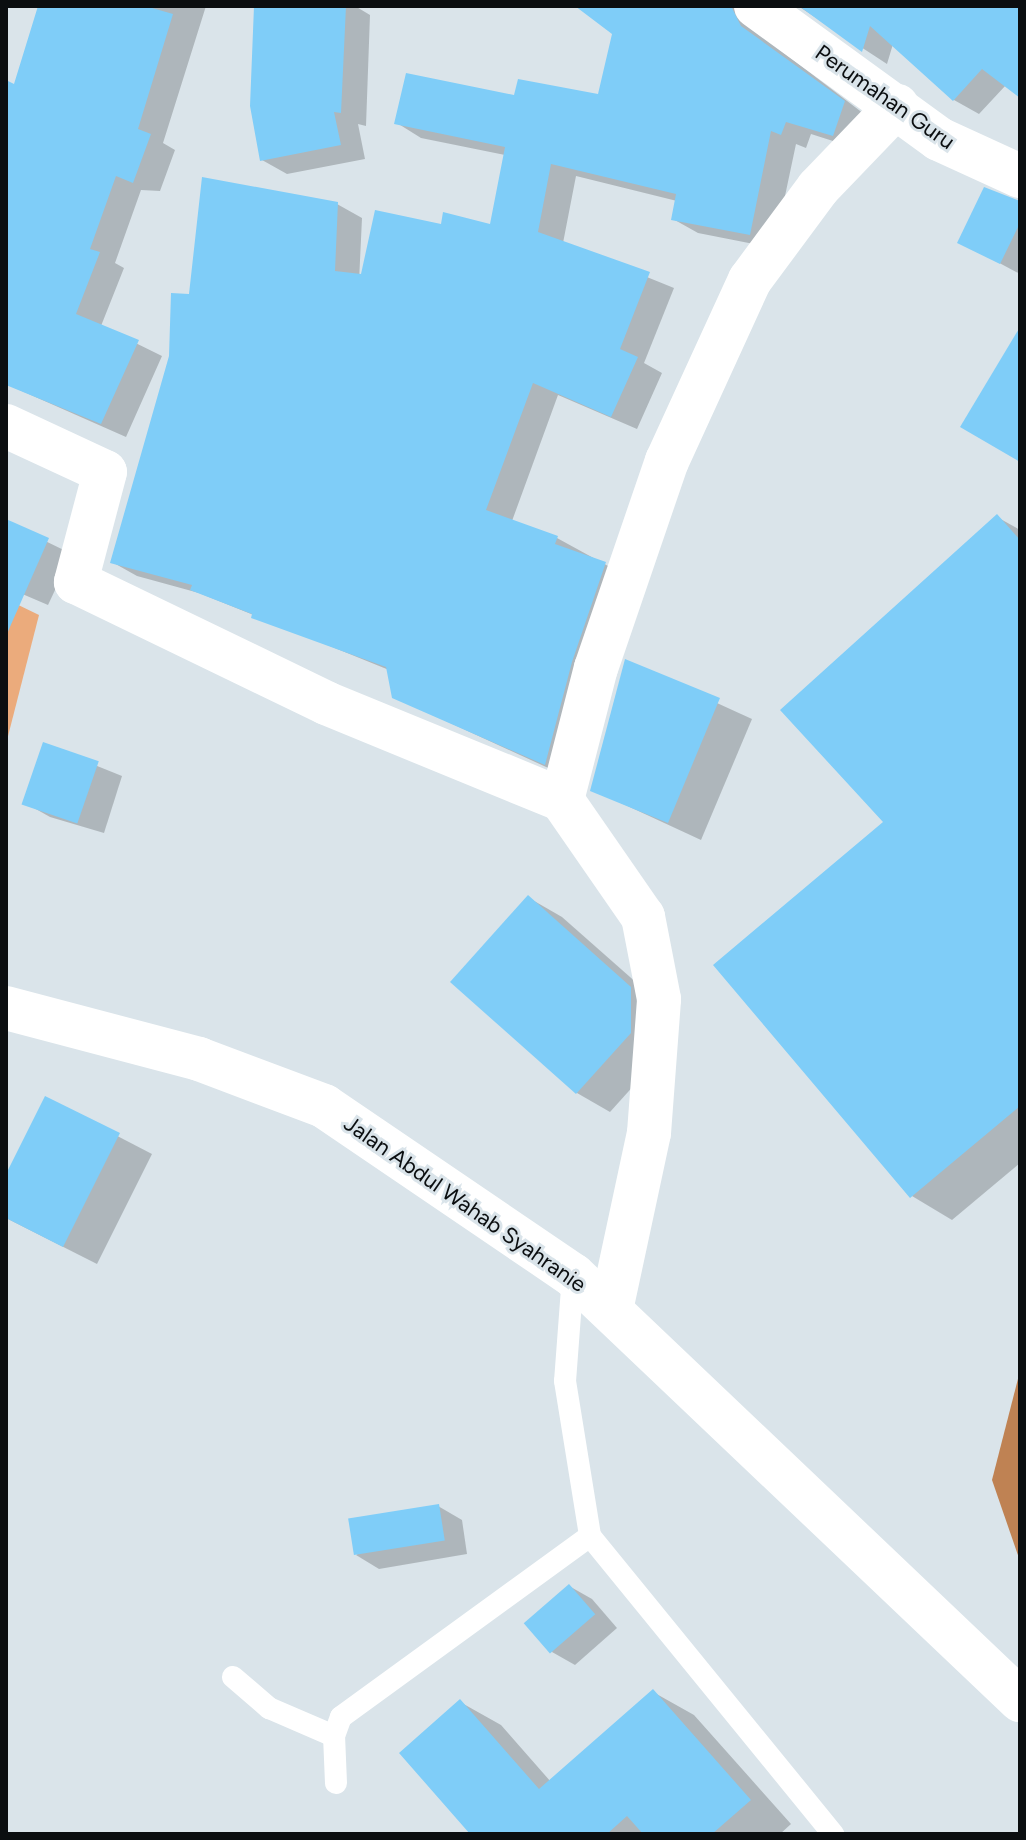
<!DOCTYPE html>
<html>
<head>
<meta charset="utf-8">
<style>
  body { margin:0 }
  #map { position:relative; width:1026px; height:1840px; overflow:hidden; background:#dae4ea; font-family:Figtree,sans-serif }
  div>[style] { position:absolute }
  .green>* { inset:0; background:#ebab7c }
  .water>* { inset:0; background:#bf8253 }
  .shadow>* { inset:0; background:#0003 }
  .building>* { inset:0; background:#7fcdf8; transform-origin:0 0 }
  .service>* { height:22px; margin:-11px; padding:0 11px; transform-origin:11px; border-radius:11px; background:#fff }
  .minor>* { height:44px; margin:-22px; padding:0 22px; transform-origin:22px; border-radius:22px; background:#fff }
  span { translate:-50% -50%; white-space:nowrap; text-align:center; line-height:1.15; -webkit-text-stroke:6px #dae4ea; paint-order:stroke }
  .street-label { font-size:22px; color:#0b0e10 }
  .frame { position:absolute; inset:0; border:8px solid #0b0e10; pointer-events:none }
</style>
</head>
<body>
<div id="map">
  <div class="green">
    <i style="clip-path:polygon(6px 599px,39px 615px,6px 744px)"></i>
  </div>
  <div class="water">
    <i style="clip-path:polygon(1020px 1371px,1020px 1561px,992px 1480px)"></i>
  </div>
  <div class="shadow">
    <i style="clip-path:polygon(40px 6px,206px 6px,163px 143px,175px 150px,160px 191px,141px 190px,115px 263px,124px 268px,101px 326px,162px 356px,126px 437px,6px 384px,6px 96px,16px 86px)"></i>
    <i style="clip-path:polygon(256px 6px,355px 6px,370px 15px,366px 126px,358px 124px,365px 159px,287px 174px,262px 160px)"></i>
    <i style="clip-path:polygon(578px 6px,760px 6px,758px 33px,868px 117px,858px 149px,811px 134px,806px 148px,796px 144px,774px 248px,698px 233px,673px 219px,677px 201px,576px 176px,563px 243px,674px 288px,644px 363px,662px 373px,637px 429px,558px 395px,512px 521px,557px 538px,630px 578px,570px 778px,394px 697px,389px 670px,199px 593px,137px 576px,112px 562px,337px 204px,362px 218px,359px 282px,442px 226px,492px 227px,505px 155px,421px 138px,397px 123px,516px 98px,599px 97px,614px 33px)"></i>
    <i style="clip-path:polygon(798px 6px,1020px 6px,1020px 96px,1006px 85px,979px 114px,954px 100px,893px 44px,887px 64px)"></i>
    <i style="clip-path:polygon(1020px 202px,1020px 274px,960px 242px)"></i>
    <i style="clip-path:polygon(997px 517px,1020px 530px,1020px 1163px,952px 1220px,912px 1196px,886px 822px)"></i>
    <i style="clip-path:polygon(6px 522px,72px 554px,48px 605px,6px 587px)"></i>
    <i style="clip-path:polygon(627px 662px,752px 719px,701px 840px,593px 790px)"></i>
    <i style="clip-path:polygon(45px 745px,122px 776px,104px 833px,50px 817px,27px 804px)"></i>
    <i style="clip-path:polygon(529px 898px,562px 917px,664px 1007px,664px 1052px,610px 1112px,577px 1093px)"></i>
    <i style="clip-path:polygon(46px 1099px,152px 1154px,97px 1264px,6px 1218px,6px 1178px)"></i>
    <i style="clip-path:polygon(438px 1506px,462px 1520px,467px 1554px,379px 1569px,356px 1555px)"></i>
    <i style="clip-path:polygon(569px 1586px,592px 1599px,617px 1628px,575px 1665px,552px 1652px)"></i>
    <i style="clip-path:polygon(653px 1692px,694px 1715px,791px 1824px,780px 1834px,473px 1834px,460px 1702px,501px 1725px,551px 1782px)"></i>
  </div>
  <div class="building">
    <i style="clip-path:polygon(38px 6px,145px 6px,173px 14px,138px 129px,151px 134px,133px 183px,116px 176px,90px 249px,100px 252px,76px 314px,139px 340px,101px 424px,6px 385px,6px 80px,14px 84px)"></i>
    <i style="clip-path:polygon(254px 6px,346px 6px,341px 113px,334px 112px,341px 145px,260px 161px,250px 106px)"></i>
    <i style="clip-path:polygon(575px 6px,731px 6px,741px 26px,845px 101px,833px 136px,786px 122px,781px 135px,771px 131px,750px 235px,671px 220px,676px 194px,551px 164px,538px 232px,650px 272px,620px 349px,638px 357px,611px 417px,533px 383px,486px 510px,558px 536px,555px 544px,606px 562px,572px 662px,545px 765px,392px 698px,386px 667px,251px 618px,252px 614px,190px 590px,192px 585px,110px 563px,169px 356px,171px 293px,189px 294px,202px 177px,338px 202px,335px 271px,361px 274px,375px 210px,441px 224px,443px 212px,490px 224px,505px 147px,394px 124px,406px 73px,514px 95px,518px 79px,598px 94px,612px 34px)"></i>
    <i style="clip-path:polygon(799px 6px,1020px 6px,1020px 98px,982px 69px,953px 101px,870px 26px,862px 52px)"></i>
    <i style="clip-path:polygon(984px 187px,1020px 201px,1020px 223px,1000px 264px,957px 243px)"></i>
    <i style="clip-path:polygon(1020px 327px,1020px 462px,960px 427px)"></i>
    <i style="clip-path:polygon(997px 514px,1020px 540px,1020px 1106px,910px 1198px,713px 965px,883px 822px,780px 710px)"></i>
    <i style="clip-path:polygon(6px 519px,49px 538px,6px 636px)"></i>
    <i style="clip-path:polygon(625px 659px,720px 698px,668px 823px,590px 791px)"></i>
    <i style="left:43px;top:742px;width:59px;height:66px;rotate:19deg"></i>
    <i style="clip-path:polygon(528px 895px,631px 987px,631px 1033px,576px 1094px,450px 982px)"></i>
    <i style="clip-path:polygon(45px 1096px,120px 1133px,63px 1247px,6px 1218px,6px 1174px)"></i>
    <i style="left:439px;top:1504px;width:37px;height:92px;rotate:81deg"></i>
    <i style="left:569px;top:1584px;width:40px;height:60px;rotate:49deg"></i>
    <i style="clip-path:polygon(653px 1689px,751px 1800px,712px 1834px,643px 1834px,627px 1816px,607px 1834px,470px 1834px,399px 1753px,460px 1699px,539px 1789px)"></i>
  </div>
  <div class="service">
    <i style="left:573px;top:1275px;width:106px;rotate:94.3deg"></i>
    <i style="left:565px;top:1381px;width:157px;rotate:80.8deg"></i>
    <i style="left:590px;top:1536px;width:385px;rotate:50.8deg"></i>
    <i style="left:233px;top:1677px;width:48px;rotate:40.7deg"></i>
    <i style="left:269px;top:1708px;width:71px;rotate:23.3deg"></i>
    <i style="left:336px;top:1783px;width:47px;rotate:-92.4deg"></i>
    <i style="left:334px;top:1736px;width:20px;rotate:-70deg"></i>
    <i style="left:341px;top:1717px;width:308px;rotate:-36deg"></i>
  </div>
  <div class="minor">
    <i style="left:756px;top:6px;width:226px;rotate:36deg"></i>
    <i style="left:939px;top:139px;width:89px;rotate:24.6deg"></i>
    <i style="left:6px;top:426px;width:109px;rotate:24.9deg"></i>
    <i style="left:105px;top:472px;width:114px;rotate:104.8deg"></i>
    <i style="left:76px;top:582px;width:278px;rotate:25.8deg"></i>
    <i style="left:326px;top:703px;width:255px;rotate:22.3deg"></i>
    <i style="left:6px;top:1008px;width:200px;rotate:14.8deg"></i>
    <i style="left:199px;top:1059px;width:134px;rotate:20.6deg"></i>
    <i style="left:324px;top:1106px;width:301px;rotate:34.2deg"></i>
    <i style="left:573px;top:1275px;width:617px;rotate:43.55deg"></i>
    <i style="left:611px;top:1310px;width:181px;rotate:-77.9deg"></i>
    <i style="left:649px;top:1133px;width:134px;rotate:-85.7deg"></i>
    <i style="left:659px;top:999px;width:84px;rotate:-101deg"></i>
    <i style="left:643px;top:917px;width:142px;rotate:-124.7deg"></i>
    <i style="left:562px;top:800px;width:136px;rotate:-75.6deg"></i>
    <i style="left:596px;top:668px;width:219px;rotate:-71.1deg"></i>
    <i style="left:667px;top:461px;width:199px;rotate:-65.4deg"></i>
    <i style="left:750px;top:280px;width:114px;rotate:-53.5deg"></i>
    <i style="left:818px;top:188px;width:114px;rotate:-46.1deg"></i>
  </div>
  <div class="street-label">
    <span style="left:885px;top:97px;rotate:35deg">Perumahan Guru</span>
    <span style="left:465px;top:1204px;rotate:35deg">Jalan Abdul Wahab Syahranie</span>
  </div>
  <div class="frame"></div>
</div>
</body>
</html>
